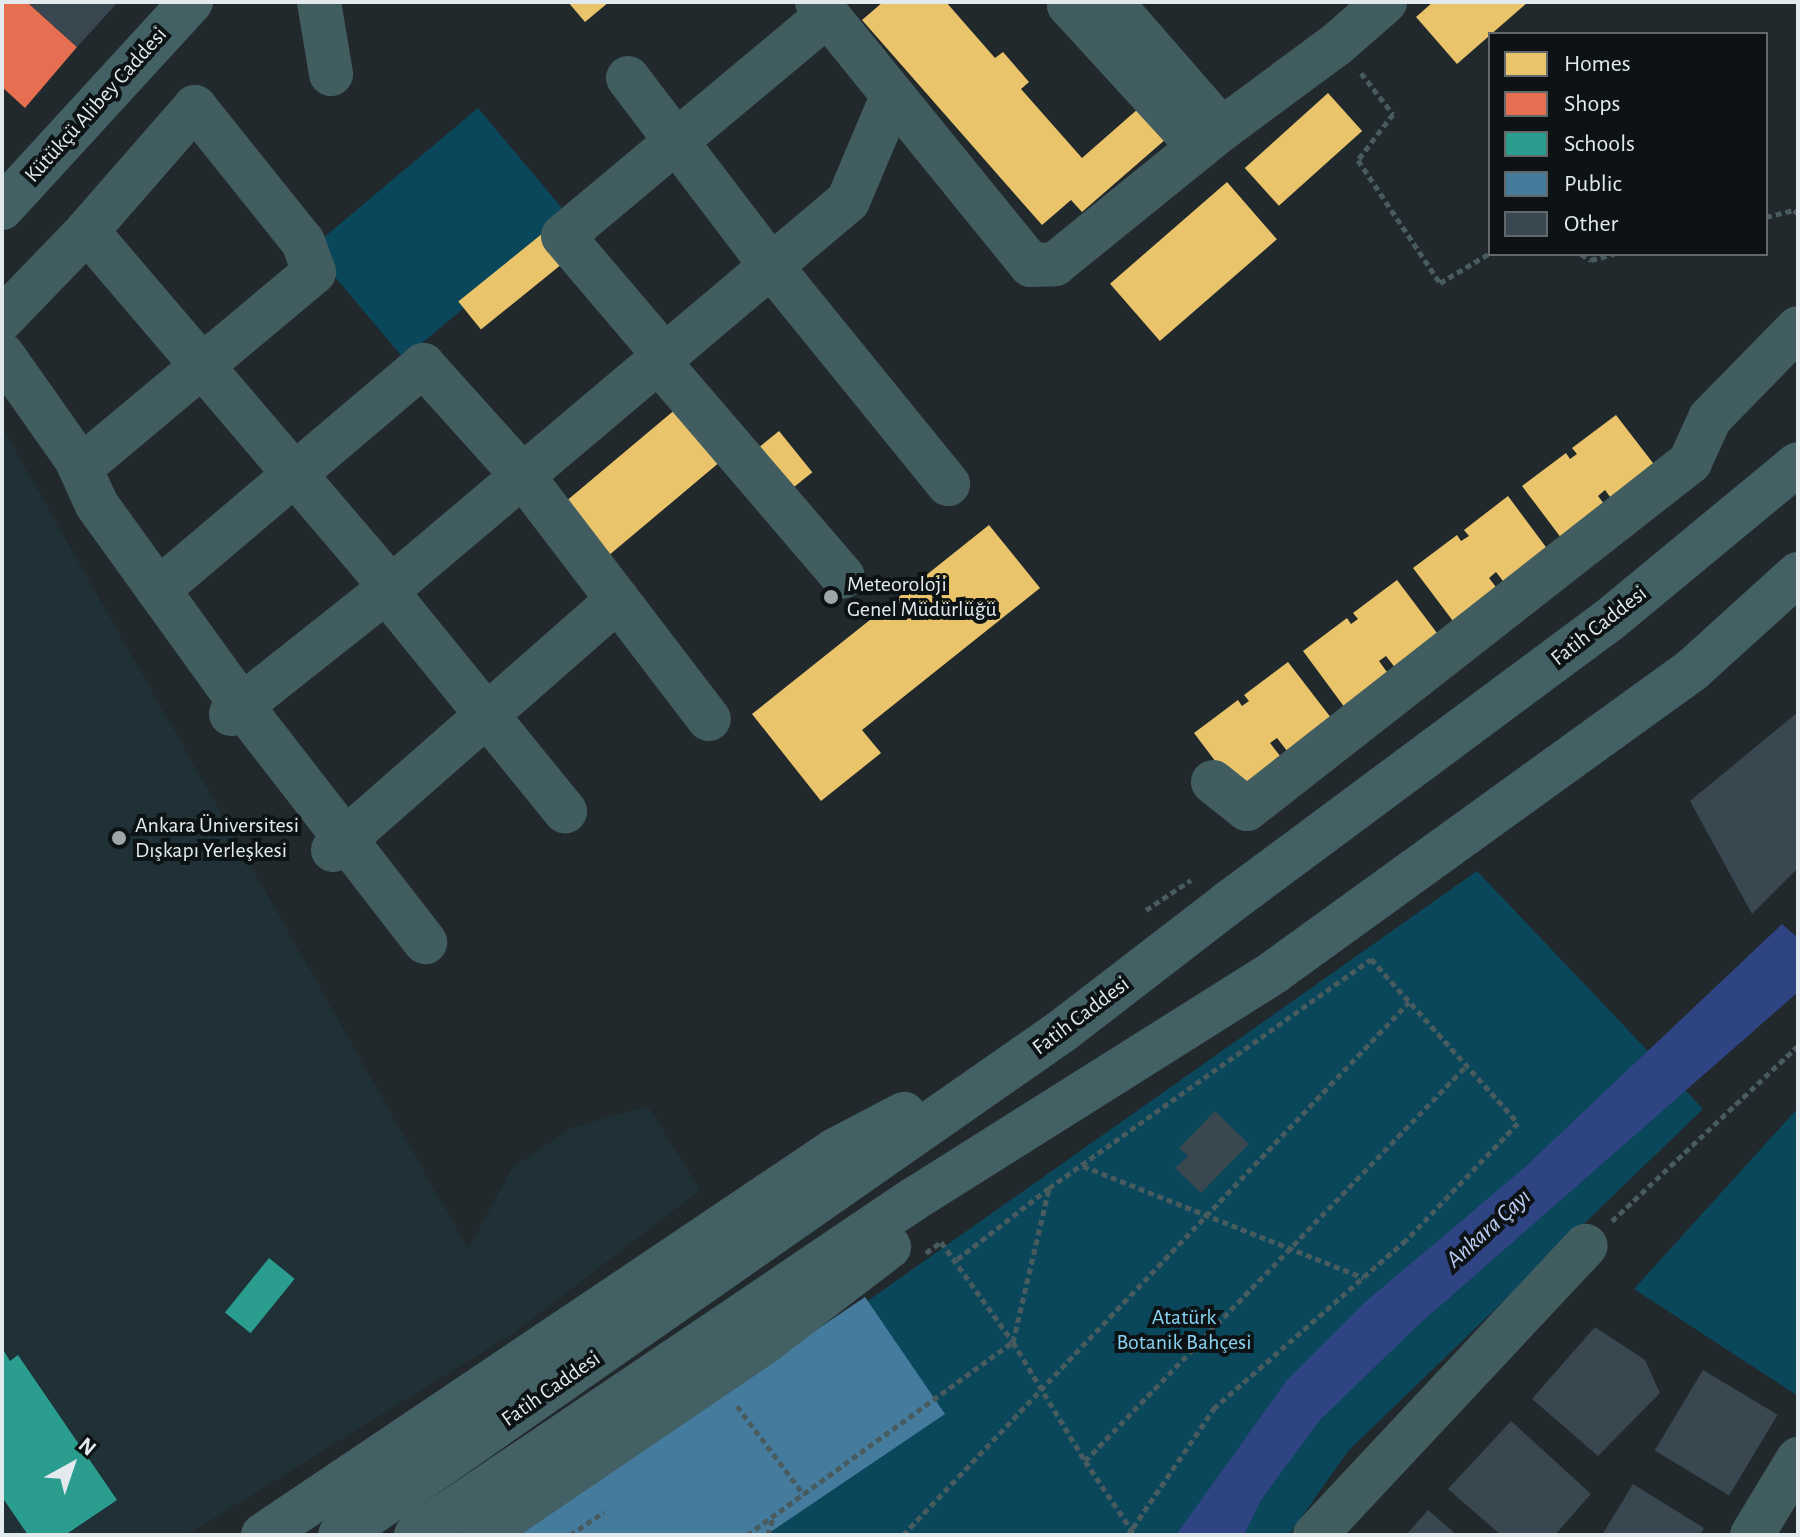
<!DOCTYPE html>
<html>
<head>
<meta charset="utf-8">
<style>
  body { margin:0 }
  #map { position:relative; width:1800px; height:1537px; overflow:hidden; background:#22292c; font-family:"Alegreya Sans",sans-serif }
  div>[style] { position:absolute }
  .built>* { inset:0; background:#1f3037 }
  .green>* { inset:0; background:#0a475b; transform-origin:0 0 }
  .water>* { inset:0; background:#2f4583 }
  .homes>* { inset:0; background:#e9c46a; transform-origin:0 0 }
  .shops>* { inset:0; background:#e76f51 }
  .schools>* { inset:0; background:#2a9d8f; transform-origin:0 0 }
  .public>* { inset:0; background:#457b9d }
  .building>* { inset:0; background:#394750; transform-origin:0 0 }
  .path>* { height:5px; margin-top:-2.5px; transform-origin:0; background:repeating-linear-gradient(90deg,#485b5e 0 6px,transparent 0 10px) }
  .minor>* { height:44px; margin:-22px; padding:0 22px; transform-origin:22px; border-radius:22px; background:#425d60 }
  .major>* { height:44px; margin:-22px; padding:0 22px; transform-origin:22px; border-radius:22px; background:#436064 }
  .dots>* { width:22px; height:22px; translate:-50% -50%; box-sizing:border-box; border:4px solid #0d1214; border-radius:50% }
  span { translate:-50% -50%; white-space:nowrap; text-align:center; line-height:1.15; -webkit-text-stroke:8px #0d1214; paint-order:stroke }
  .street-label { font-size:22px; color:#e3eaed }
  .poi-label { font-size:22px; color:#e3eaed }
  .left { translate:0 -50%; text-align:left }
  .park-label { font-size:22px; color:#87d3f3 }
  .water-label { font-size:24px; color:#becff7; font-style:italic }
  .frame { position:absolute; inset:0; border:4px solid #e3eaed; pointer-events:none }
  .legend { position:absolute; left:1488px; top:32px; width:280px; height:224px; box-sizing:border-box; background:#0d1214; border:2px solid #63686b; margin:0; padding:10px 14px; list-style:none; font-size:24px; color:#e3eaed }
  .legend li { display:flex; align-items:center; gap:16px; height:40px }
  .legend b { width:40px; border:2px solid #63686b }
  .north { position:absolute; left:32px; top:1425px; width:80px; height:80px; -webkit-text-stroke:6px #0d1214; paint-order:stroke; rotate:40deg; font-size:22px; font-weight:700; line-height:32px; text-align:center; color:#e3eaed }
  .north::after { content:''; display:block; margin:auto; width:28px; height:36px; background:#e3eaed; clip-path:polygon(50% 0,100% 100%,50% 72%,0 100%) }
</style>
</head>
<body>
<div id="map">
  <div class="built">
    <i style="clip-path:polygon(2px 427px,468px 1249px,513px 1167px,571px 1128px,648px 1106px,700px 1190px,518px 1330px,187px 1535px,2px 1535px)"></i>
  </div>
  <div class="green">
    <i style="left:478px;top:108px;width:144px;height:218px;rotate:50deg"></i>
    <i style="clip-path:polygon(1477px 871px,1703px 1109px,1348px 1451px,1289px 1535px,522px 1535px,791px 1355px)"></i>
    <i style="clip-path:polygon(1798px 1108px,1798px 1396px,1634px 1289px)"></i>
  </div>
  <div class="water">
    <i style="clip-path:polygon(1782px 924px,1798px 938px,1798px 992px,1416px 1327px,1320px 1420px,1261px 1500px,1244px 1535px,1176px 1535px,1287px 1380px,1363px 1304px,1523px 1169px)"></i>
  </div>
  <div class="homes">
    <i style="clip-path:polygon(568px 2px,609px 2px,585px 22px)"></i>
    <i style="clip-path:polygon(883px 2px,946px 2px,995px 58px,1003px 52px,1029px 82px,1021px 89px,1082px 158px,1147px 101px,1174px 132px,1082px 212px,1071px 200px,1042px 225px,862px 20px)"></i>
    <i style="clip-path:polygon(1433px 2px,1528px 2px,1457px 64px,1416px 17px)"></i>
    <i style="left:1328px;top:93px;width:51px;height:112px;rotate:48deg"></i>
    <i style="left:1227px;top:182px;width:76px;height:155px;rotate:49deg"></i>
    <i style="left:543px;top:233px;width:36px;height:109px;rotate:51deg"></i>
    <i style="left:677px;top:408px;width:69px;height:148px;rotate:50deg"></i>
    <i style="clip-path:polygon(1616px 415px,1663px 476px,1619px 509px,1605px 490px,1598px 496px,1612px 514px,1568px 547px,1522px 486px,1566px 453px,1570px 459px,1577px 454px,1572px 448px)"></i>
    <i style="left:779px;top:431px;width:53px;height:42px;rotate:51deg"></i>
    <i style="clip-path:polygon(1508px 496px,1554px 558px,1510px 590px,1496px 572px,1489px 578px,1503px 596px,1459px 629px,1413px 568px,1457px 535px,1461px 541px,1469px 536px,1464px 530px)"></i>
    <i style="clip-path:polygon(989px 525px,1040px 588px,862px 730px,881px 753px,821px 801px,752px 714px)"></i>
    <i style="clip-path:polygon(1397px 580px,1443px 641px,1400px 674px,1386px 656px,1379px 661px,1392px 679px,1348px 712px,1303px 651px,1347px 618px,1351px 624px,1358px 619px,1353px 613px)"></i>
    <i style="clip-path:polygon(1288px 662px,1335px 723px,1291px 756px,1277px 738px,1270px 743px,1284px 761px,1240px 794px,1194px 733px,1238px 700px,1242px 706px,1249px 701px,1244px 695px)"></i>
  </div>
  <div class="shops">
    <i style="clip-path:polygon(2px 2px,27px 2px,77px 47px,25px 108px,2px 87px)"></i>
  </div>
  <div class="schools">
    <i style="left:269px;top:1258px;width:33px;height:70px;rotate:39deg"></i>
    <i style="clip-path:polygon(2px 1348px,10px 1361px,18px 1355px,117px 1500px,65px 1535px,28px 1535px,2px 1497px)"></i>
  </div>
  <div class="public">
    <i style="clip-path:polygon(865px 1297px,945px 1414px,766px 1535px,512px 1535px)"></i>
  </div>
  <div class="building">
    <i style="clip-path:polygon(27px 2px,118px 2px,77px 47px)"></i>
    <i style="clip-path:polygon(1798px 712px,1798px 868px,1752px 914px,1690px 801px)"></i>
    <i style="clip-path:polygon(1215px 1111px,1249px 1144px,1201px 1193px,1175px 1168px,1188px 1156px,1179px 1148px)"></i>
    <i style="clip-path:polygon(1595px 1327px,1645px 1360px,1660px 1393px,1598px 1456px,1532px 1399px)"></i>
    <i style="left:1703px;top:1370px;width:87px;height:94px;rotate:31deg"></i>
    <i style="clip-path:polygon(1511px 1421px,1591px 1494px,1555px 1535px,1501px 1535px,1448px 1489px)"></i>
    <i style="clip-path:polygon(1633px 1484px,1704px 1528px,1700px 1535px,1602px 1535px)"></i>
    <i style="clip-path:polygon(1428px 1510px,1457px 1535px,1406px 1535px)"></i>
  </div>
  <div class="path">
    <i style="left:1361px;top:73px;width:52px;rotate:52deg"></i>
    <i style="left:1393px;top:114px;width:58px;rotate:127.3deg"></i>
    <i style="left:1358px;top:160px;width:148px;rotate:56.3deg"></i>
    <i style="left:1440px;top:283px;width:58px;rotate:-31deg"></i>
    <i style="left:1766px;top:217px;width:29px;rotate:-14deg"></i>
    <i style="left:1794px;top:210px;width:6px;rotate:45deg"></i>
    <i style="left:1581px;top:254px;width:12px;rotate:31deg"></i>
    <i style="left:1591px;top:260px;width:24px;rotate:-15deg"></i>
    <i style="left:1146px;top:910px;width:54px;rotate:-33.7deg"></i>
    <i style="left:1083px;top:1166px;width:302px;rotate:21.7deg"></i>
    <i style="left:1049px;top:1188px;width:395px;rotate:-35.4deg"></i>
    <i style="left:1371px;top:959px;width:220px;rotate:48.1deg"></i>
    <i style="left:1518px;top:1123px;width:162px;rotate:133.7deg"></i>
    <i style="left:1406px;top:1240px;width:254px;rotate:138.8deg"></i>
    <i style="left:1215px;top:1407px;width:155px;rotate:124.2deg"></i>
    <i style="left:1612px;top:1221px;width:255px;rotate:-43.3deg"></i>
    <i style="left:926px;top:1253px;width:19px;rotate:-36deg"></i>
    <i style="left:941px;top:1242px;width:123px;rotate:54.2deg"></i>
    <i style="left:1013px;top:1342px;width:139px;rotate:58.8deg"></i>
    <i style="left:1085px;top:1461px;width:89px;rotate:56deg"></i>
    <i style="left:737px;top:1406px;width:111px;rotate:53deg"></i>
    <i style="left:1085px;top:1461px;width:549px;rotate:-46.03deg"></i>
    <i style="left:570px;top:1535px;width:41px;rotate:-34.1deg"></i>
    <i style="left:747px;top:1535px;width:329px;rotate:-36deg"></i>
    <i style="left:1013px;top:1342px;width:158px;rotate:-76.8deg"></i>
    <i style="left:1049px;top:1188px;width:119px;rotate:142.2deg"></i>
    <i style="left:768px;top:1535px;width:18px;rotate:-74deg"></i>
    <i style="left:903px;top:1535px;width:735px;rotate:-46.49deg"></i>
  </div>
  <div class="minor">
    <i style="left:319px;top:2px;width:73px;rotate:80.5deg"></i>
    <i style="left:817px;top:2px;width:339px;rotate:50.9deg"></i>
    <i style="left:1031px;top:265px;width:24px;rotate:-2deg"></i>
    <i style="left:1055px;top:264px;width:215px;rotate:-39deg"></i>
    <i style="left:1222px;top:129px;width:143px;rotate:-36.5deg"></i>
    <i style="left:1337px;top:44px;width:64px;rotate:-41.2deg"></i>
    <i style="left:1073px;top:2px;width:5px;rotate:143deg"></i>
    <i style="left:1069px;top:5px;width:193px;rotate:47.5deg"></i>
    <i style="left:1111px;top:2px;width:162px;rotate:49deg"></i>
    <i style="left:628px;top:78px;width:236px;rotate:52.7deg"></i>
    <i style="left:771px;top:266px;width:281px;rotate:50.9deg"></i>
    <i style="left:2px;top:319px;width:122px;rotate:-46deg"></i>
    <i style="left:87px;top:231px;width:468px;rotate:49.5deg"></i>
    <i style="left:2px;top:354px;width:128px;rotate:54.8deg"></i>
    <i style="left:76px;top:459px;width:51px;rotate:65.5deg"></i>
    <i style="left:97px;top:505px;width:248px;rotate:54.2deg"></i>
    <i style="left:242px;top:706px;width:299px;rotate:52.2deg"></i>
    <i style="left:665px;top:356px;width:157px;rotate:-130.4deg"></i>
    <i style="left:563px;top:236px;width:344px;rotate:-39.9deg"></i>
    <i style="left:658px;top:361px;width:284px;rotate:49.4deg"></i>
    <i style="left:80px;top:468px;width:305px;rotate:-39.9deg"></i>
    <i style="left:314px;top:272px;width:32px;rotate:-110deg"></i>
    <i style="left:303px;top:242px;width:173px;rotate:-128.7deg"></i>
    <i style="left:195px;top:107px;width:164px;rotate:131.1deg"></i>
    <i style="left:158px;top:590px;width:348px;rotate:-40.3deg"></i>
    <i style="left:423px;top:365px;width:149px;rotate:48deg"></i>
    <i style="left:523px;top:476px;width:306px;rotate:52.6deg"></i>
    <i style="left:386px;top:591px;width:284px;rotate:50.9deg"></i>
    <i style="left:231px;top:714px;width:204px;rotate:-38.4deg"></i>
    <i style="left:391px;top:587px;width:598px;rotate:-40.19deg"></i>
    <i style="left:848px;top:201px;width:113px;rotate:-67.1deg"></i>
    <i style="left:1213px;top:782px;width:43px;rotate:38.5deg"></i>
    <i style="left:1247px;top:809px;width:563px;rotate:-38.07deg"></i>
    <i style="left:1690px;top:462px;width:48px;rotate:-65.6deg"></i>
    <i style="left:1710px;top:418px;width:126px;rotate:-45.6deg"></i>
    <i style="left:333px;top:850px;width:379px;rotate:-41.3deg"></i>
    <i style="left:1315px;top:1535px;width:396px;rotate:-46.9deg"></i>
    <i style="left:1752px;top:1535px;width:89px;rotate:-58.8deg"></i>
  </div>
  <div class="major">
    <i style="left:2px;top:208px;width:280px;rotate:-47.5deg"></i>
    <i style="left:263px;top:1535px;width:689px;rotate:-33.94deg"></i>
    <i style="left:835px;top:1150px;width:78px;rotate:-27.6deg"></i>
    <i style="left:340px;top:1535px;width:881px;rotate:-34.92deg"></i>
    <i style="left:1062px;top:1031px;width:210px;rotate:-37.6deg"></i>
    <i style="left:1228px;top:903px;width:473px;rotate:-36.6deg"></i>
    <i style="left:1608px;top:621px;width:246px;rotate:-39.6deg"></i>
    <i style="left:416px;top:1535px;width:601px;rotate:-34.01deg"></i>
    <i style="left:914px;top:1199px;width:426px;rotate:-32.2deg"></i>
    <i style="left:1274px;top:972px;width:516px;rotate:-35.85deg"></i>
    <i style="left:1692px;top:670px;width:143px;rotate:-42.2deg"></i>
    <i style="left:481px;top:1535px;width:345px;rotate:-34.2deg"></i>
    <i style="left:766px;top:1341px;width:155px;rotate:-37.4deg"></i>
  </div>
  <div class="dots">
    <i style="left:831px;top:597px;background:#9fa6a9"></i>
    <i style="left:119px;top:838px;background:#9fa6a9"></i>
  </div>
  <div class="street-label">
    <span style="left:96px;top:105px;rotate:-48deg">Kütükçü Alibey Caddesi</span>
    <span style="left:1599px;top:626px;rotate:-38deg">Fatih Caddesi</span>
    <span style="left:1081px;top:1016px;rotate:-37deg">Fatih Caddesi</span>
    <span style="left:551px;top:1389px;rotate:-35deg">Fatih Caddesi</span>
  </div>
  <div class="poi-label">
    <span class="left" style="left:847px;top:597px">Meteoroloji<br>Genel Müdürlüğü</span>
    <span class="left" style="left:135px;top:838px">Ankara Üniversitesi<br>Dışkapı Yerleşkesi</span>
  </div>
  <div class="park-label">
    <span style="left:1184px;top:1330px">Atatürk<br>Botanik Bahçesi</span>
  </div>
  <div class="water-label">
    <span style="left:1489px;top:1229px;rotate:-42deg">Ankara Çayı</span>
  </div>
  <div class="frame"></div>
  <ul class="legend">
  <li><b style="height:22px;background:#e9c46a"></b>Homes</li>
  <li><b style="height:22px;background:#e76f51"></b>Shops</li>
  <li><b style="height:22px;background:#2a9d8f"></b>Schools</li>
  <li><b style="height:22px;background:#457b9d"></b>Public</li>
  <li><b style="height:22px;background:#394750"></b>Other</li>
  </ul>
  <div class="north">N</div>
</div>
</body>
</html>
